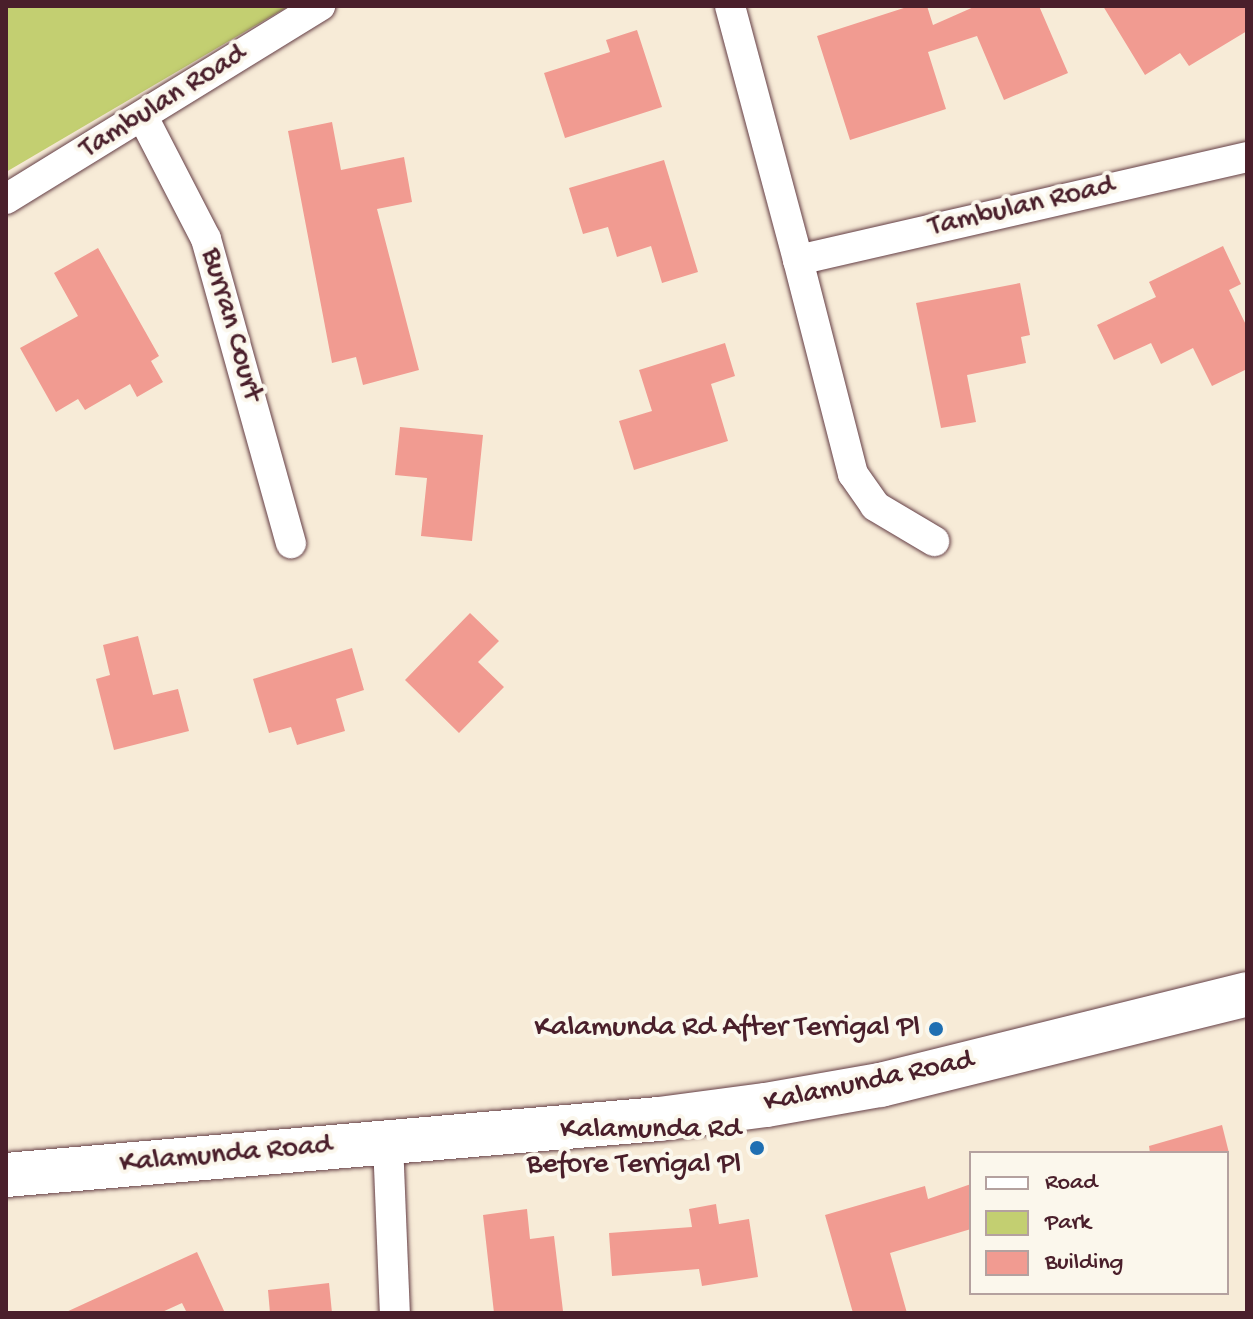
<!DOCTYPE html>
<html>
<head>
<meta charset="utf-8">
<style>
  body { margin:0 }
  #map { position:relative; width:1253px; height:1319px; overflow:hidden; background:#f7ebd7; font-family:"Gochi Hand",sans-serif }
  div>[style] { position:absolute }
  .green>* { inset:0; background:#c3cf71 }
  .building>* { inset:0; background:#f19b91 }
  .roads { filter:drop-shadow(0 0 2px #643e45) drop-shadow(0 0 2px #643e45) }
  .minor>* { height:30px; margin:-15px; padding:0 15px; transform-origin:15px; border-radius:15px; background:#fff }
  .primary>* { height:44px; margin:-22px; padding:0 22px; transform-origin:22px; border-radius:22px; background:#fff }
  .dots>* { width:22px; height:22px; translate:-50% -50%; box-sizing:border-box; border:4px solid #fbf7ec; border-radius:50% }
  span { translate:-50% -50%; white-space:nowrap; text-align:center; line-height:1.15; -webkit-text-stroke:8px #fbf7ec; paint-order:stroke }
  .street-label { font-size:30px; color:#4a1f2b }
  .poi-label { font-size:30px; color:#4a1f2b }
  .right { translate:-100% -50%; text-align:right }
  .frame { position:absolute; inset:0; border:8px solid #4a1f2b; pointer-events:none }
  .legend { position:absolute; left:969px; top:1151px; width:260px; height:144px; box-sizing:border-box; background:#fbf7ec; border:2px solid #b4a19f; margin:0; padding:10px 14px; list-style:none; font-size:24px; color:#4a1f2b }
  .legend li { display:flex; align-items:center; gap:16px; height:40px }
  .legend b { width:40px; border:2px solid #b4a19f }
</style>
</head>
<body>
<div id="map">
  <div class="green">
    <i style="clip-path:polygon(6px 6px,289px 6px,6px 172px)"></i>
  </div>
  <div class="building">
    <i style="clip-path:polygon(910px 6px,927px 6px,933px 25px,976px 6px,1039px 6px,1068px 73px,1004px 100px,977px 36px,928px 52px,946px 109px,850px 140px,817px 36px)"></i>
    <i style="clip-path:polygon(1103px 6px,1247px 6px,1247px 31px,1189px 66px,1180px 53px,1145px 75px)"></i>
    <i style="clip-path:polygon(637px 30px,662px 107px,565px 138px,544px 73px,610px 52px,606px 40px)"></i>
    <i style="clip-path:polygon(332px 122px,341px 170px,404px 157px,412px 202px,377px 209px,419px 370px,363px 385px,356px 357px,332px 363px,288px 131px)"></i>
    <i style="clip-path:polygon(664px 160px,698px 272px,662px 283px,651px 246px,617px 257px,608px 227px,583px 234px,569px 188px)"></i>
    <i style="clip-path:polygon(1223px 246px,1241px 284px,1229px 290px,1247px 327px,1247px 369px,1212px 386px,1193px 348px,1161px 364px,1151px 343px,1114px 360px,1097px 325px,1156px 297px,1149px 282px)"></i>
    <i style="clip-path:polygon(98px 248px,159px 356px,151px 361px,163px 382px,137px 397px,130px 384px,85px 410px,78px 399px,56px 412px,20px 348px,78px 316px,54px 273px)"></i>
    <i style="clip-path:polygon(1020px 283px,1030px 335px,1021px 337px,1026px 363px,967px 375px,976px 422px,941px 428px,916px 303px)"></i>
    <i style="clip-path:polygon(725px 343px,735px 376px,711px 384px,728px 441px,634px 470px,619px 421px,652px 411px,639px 370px)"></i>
    <i style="clip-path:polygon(400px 427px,483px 435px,472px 541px,421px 536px,427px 478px,395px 475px)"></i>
    <i style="clip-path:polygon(470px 613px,499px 641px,478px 662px,504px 687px,459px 733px,405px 680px)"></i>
    <i style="clip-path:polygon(138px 636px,153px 695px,178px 689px,189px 731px,114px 750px,96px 679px,110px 675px,103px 645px)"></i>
    <i style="clip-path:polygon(352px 648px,364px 690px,336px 699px,345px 731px,297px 745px,291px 727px,269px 733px,253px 679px)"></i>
    <i style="clip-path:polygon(1222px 1125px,1229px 1153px,1150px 1153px,1149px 1146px)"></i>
    <i style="clip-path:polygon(971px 1184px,971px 1229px,890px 1253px,907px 1313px,853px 1313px,825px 1215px,925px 1186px,928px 1199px)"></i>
    <i style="clip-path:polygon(716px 1204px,719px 1224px,749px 1219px,758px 1277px,702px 1286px,699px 1269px,612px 1276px,609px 1233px,692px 1227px,689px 1209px)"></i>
    <i style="clip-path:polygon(527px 1209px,530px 1239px,554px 1236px,563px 1311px,494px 1313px,483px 1215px)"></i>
    <i style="clip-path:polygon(197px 1252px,225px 1313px,187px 1313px,182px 1303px,160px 1313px,64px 1313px)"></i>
    <i style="clip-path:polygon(329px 1283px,332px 1313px,270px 1313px,268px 1290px)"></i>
  </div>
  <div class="roads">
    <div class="minor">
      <i style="left:730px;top:6px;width:263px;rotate:75deg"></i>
      <i style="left:798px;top:260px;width:461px;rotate:-12.9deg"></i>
      <i style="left:143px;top:117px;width:137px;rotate:62.7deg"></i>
      <i style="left:206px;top:239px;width:316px;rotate:74.4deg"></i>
      <i style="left:6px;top:199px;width:369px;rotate:-31.6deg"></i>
      <i style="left:798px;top:260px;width:221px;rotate:75.6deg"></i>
      <i style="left:853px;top:474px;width:39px;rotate:55deg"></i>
      <i style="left:875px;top:506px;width:69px;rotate:30.7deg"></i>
      <i style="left:388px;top:1142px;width:171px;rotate:87.7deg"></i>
    </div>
    <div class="primary">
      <i style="left:6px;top:1175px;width:655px;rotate:-4.9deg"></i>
      <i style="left:659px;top:1119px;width:108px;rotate:-7.5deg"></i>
      <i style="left:766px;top:1105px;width:116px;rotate:-10deg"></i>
      <i style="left:880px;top:1085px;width:378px;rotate:-13.9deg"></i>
    </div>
  </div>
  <div class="dots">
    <i style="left:936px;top:1029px;background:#1f6fb2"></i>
    <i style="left:757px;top:1148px;background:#1f6fb2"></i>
  </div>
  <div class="street-label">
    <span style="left:164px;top:103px;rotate:-32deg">Tambulan Road</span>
    <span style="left:1022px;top:208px;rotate:-13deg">Tambulan Road</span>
    <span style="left:230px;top:325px;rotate:74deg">Burran Court</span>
    <span style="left:869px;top:1083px;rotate:-12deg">Kalamunda Road</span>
    <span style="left:226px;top:1156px;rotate:-5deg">Kalamunda Road</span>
  </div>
  <div class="poi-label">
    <span class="right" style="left:920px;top:1029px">Kalamunda Rd After Terrigal Pl</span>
    <span class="right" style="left:741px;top:1148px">Kalamunda Rd<br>Before Terrigal Pl</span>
  </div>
  <div class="frame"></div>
  <ul class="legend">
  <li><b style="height:10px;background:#fff"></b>Road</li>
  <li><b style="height:22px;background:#c3cf71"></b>Park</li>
  <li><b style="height:22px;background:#f19b91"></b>Building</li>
  </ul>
</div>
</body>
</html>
